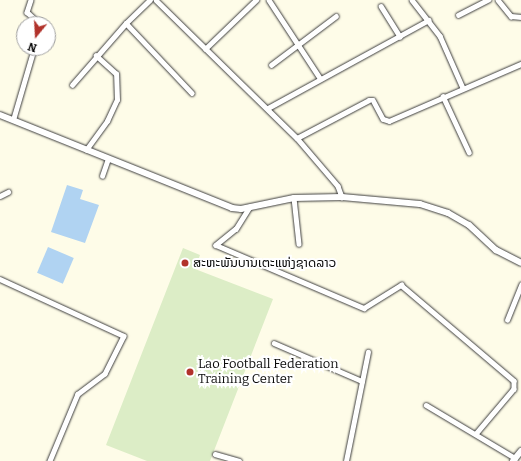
<!DOCTYPE html>
<html>
<head>
<meta charset="utf-8">
<style>
  body { margin:0 }
  #map { position:relative; width:521px; height:461px; overflow:hidden; background:#fefce8; font-family:Bitter,"Noto Sans Lao",serif }
  div>[style] { position:absolute }
  .pitch>* { inset:0; background:#dcedc6 }
  .water>* { inset:0; background:#b0d3f2; transform-origin:0 0 }
  .roads { filter:drop-shadow(0 0 1px #3d3d3d) drop-shadow(0 0 1px #3d3d3d) }
  .minor>* { height:4.5px; margin:-2.25px; padding:0 2.25px; transform-origin:2.25px; border-radius:2.25px; background:#fff }
  .tertiary>* { height:6px; margin:-3px; padding:0 3px; transform-origin:3px; border-radius:3px; background:#fff }
  .dots>* { width:11px; height:11px; translate:-50% -50%; box-sizing:border-box; border:2px solid #fff; border-radius:50% }
  span { translate:-50% -50%; white-space:nowrap; text-align:center; line-height:1.15; -webkit-text-stroke:4px #fff; paint-order:stroke }
  .poi-label { font-size:13px; color:#0a0a0a }
  .left { translate:0 -50%; text-align:left }
  .north { position:absolute; left:16px; top:16px; width:40px; height:40px; box-sizing:border-box; background:#fff; border:1px solid #9d9d9d; border-radius:50%; rotate:198deg; font-size:11px; font-weight:700; line-height:16px; text-align:center; color:#0a0a0a }
  .north::after { content:''; display:block; margin:auto; width:14px; height:18px; background:#b1322b; clip-path:polygon(50% 0,100% 100%,50% 72%,0 100%) }
</style>
</head>
<body>
<div id="map">
  <div class="pitch">
    <i style="clip-path:polygon(183px 248px,200px 255px,195px 269px,273px 299px,210px 461px,147px 461px,106px 445px)"></i>
  </div>
  <div class="water">
    <i style="clip-path:polygon(67px 185px,83px 190px,80px 199px,99px 205px,85px 243px,51px 232px)"></i>
    <i style="left:48px;top:247px;width:28px;height:28px;rotate:23deg"></i>
  </div>
  <div class="roads">
    <div class="minor">
      <i style="left:31px;top:0;width:13px;rotate:108deg"></i>
      <i style="left:27px;top:12px;width:18px;rotate:43deg"></i>
      <i style="left:156px;top:0;width:197px;rotate:44.4deg"></i>
      <i style="left:297px;top:138px;width:63px;rotate:49.5deg"></i>
      <i style="left:338px;top:186px;width:12px;rotate:70deg"></i>
      <i style="left:269px;top:0;width:93px;rotate:56.8deg"></i>
      <i style="left:412px;top:0;width:46px;rotate:52.1deg"></i>
      <i style="left:440px;top:36px;width:57px;rotate:66.1deg"></i>
      <i style="left:498px;top:0;width:21px;rotate:51deg"></i>
      <i style="left:511px;top:16px;width:10px;rotate:6deg"></i>
      <i style="left:381px;top:6px;width:36px;rotate:58deg"></i>
      <i style="left:458px;top:15px;width:34px;rotate:-27deg"></i>
      <i style="left:126px;top:23px;width:96px;rotate:46.7deg"></i>
      <i style="left:205px;top:49px;width:71px;rotate:-43.9deg"></i>
      <i style="left:271px;top:65px;width:81px;rotate:-37deg"></i>
      <i style="left:72px;top:85px;width:82px;rotate:-48.9deg"></i>
      <i style="left:126px;top:23px;width:33px;rotate:-44deg"></i>
      <i style="left:443px;top:96px;width:62px;rotate:65.1deg"></i>
      <i style="left:268px;top:108px;width:183px;rotate:-28.7deg"></i>
      <i style="left:13px;top:120px;width:75px;rotate:-73.7deg"></i>
      <i style="left:297px;top:138px;width:81px;rotate:-27.8deg"></i>
      <i style="left:369px;top:100px;width:4px"></i>
      <i style="left:373px;top:100px;width:21px;rotate:62deg"></i>
      <i style="left:383px;top:119px;width:6px;rotate:18deg"></i>
      <i style="left:389px;top:121px;width:144px;rotate:-23.4deg"></i>
      <i style="left:86px;top:150px;width:36px;rotate:-54deg"></i>
      <i style="left:107px;top:121px;width:23px;rotate:-65deg"></i>
      <i style="left:117px;top:100px;width:26px;rotate:-92deg"></i>
      <i style="left:116px;top:74px;width:27px;rotate:-138deg"></i>
      <i style="left:102px;top:176px;width:18px;rotate:-71deg"></i>
      <i style="left:0;top:196px;width:9px;rotate:-27deg"></i>
      <i style="left:294px;top:198px;width:46px;rotate:83.8deg"></i>
      <i style="left:250px;top:207px;width:26px;rotate:122deg"></i>
      <i style="left:236px;top:229px;width:26px;rotate:141deg"></i>
      <i style="left:216px;top:245px;width:161px;rotate:23.1deg"></i>
      <i style="left:364px;top:308px;width:44px;rotate:-31.9deg"></i>
      <i style="left:401px;top:285px;width:148px;rotate:40.3deg"></i>
      <i style="left:514px;top:381px;width:8px;rotate:90deg"></i>
      <i style="left:514px;top:389px;width:59px;rotate:130.2deg"></i>
      <i style="left:0;top:279px;width:136px;rotate:24.7deg"></i>
      <i style="left:124px;top:336px;width:42px;rotate:116.6deg"></i>
      <i style="left:105px;top:374px;width:34px;rotate:143deg"></i>
      <i style="left:78px;top:394px;width:73px;rotate:112.7deg"></i>
      <i style="left:507px;top:320px;width:38px;rotate:-68deg"></i>
      <i style="left:274px;top:343px;width:96px;rotate:23.4deg"></i>
      <i style="left:426px;top:405px;width:104px;rotate:30.8deg"></i>
      <i style="left:215px;top:454px;width:25px;rotate:16deg"></i>
      <i style="left:346px;top:461px;width:111px;rotate:-78.6deg"></i>
    </div>
    <div class="tertiary">
      <i style="left:0;top:115px;width:250px;rotate:21.8deg"></i>
      <i style="left:232px;top:208px;width:9px;rotate:6deg"></i>
      <i style="left:241px;top:209px;width:54px;rotate:-11.7deg"></i>
      <i style="left:294px;top:198px;width:48px;rotate:-1.2deg"></i>
      <i style="left:342px;top:197px;width:78px;rotate:5.1deg"></i>
      <i style="left:420px;top:204px;width:29px;rotate:18deg"></i>
      <i style="left:448px;top:213px;width:24px;rotate:30deg"></i>
      <i style="left:469px;top:225px;width:37px;rotate:43deg"></i>
      <i style="left:496px;top:250px;width:28px;rotate:27deg"></i>
      <i style="left:513px;top:461px;width:13px;rotate:-51deg"></i>
    </div>
  </div>
  <div class="dots">
    <i style="left:185px;top:263px;background:#b1322b"></i>
    <i style="left:190px;top:372px;background:#b1322b"></i>
  </div>
  <div class="poi-label">
    <span class="left" style="left:193px;top:263px">ສະຫະພັນບານເຕະແຫ່ງຊາດລາວ</span>
    <span class="left" style="left:198px;top:372px">Lao Football Federation<br>Training Center</span>
  </div>
  <div class="north">N</div>
</div>
</body>
</html>
